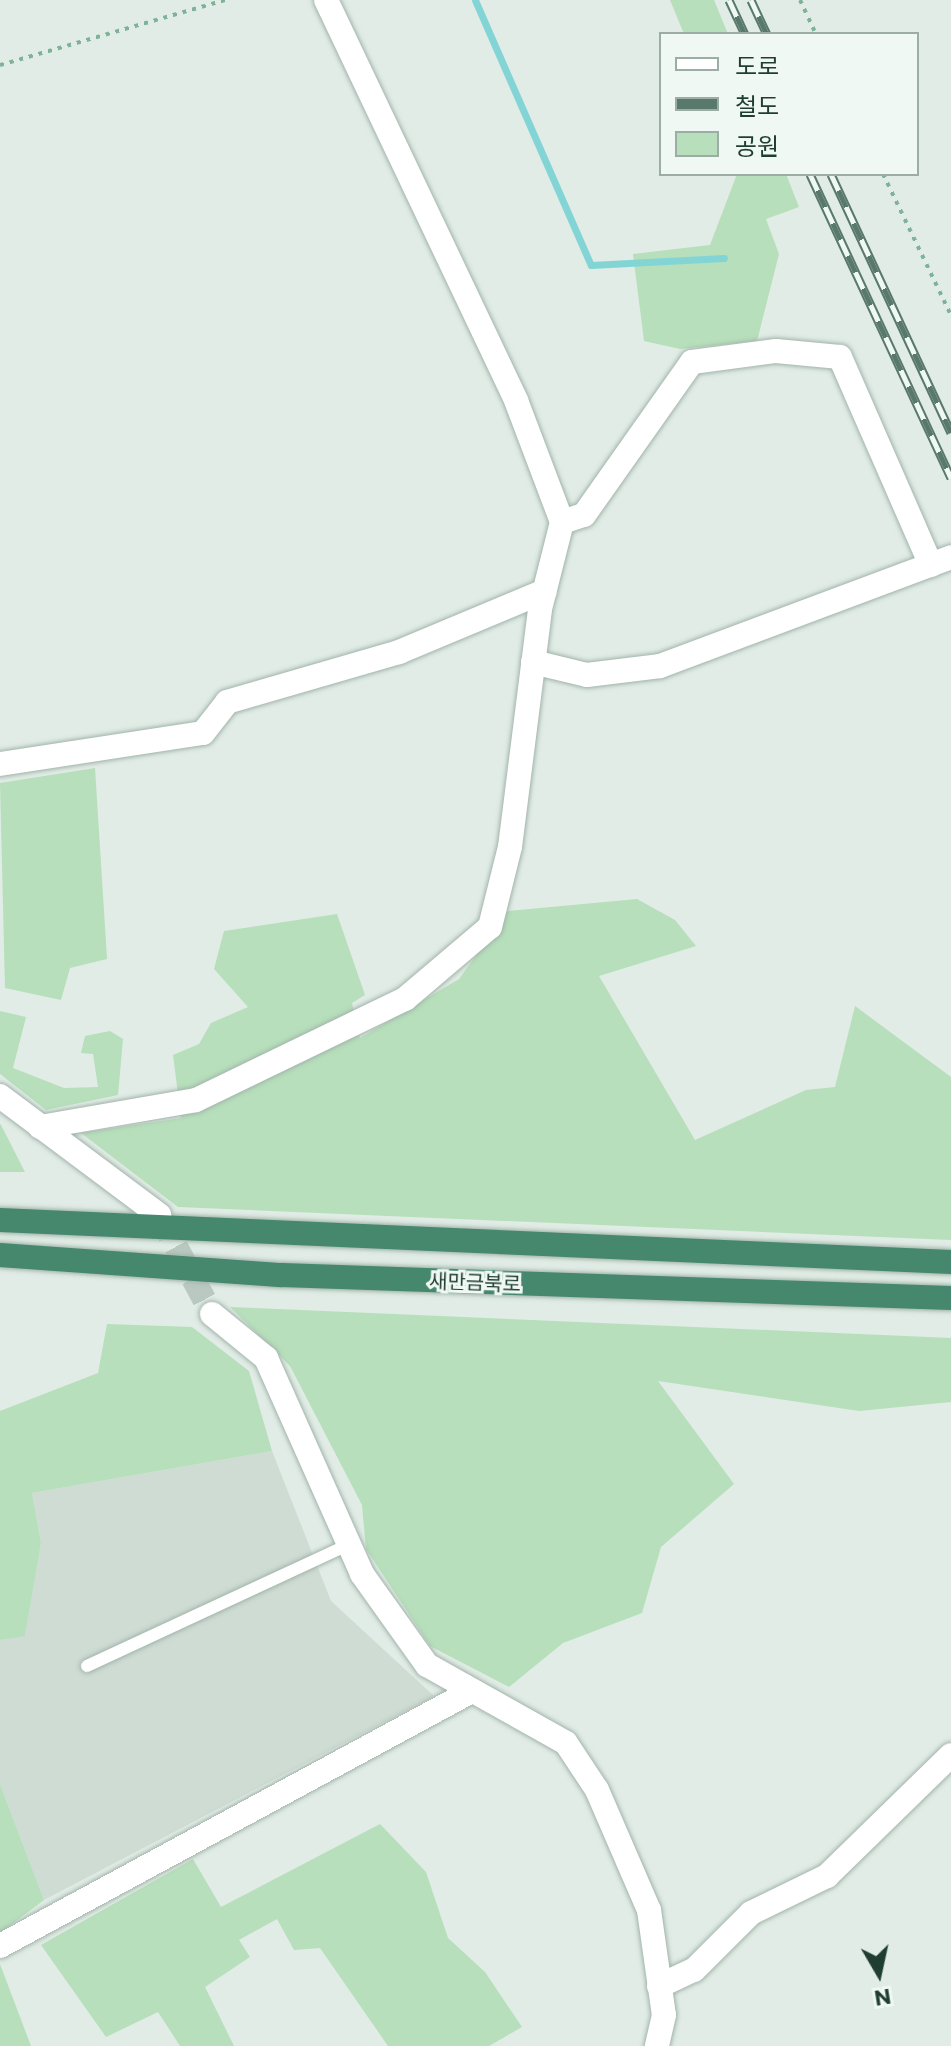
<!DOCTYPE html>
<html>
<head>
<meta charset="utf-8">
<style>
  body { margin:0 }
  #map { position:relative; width:951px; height:2046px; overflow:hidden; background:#e0ece5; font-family:Commissioner,"Noto Sans KR",sans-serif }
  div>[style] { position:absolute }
  .built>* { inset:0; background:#cedcd3 }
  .green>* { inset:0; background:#b7dfbb }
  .stream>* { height:7px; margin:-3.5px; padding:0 3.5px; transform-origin:3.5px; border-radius:3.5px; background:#83d5d5 }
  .minor-tunnel>* { height:24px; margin-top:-12px; transform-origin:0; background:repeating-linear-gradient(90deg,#b9c9c1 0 24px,transparent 0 36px) }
  .path>* { height:4px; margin-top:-2px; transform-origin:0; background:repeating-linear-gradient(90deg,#7eb299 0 4px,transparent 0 10px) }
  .roads { filter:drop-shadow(0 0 2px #a2b4ab) drop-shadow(0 0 2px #a2b4ab) }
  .service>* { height:12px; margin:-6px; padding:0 6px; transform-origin:6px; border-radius:6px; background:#fff }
  .minor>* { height:24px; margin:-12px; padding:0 12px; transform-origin:12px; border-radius:12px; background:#fff }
  .tertiary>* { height:24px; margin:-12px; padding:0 12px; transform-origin:12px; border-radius:12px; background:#fff }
  .trunk>* { height:24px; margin:-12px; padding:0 12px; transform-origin:12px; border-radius:12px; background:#45886e }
  .rail>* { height:9px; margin-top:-4.5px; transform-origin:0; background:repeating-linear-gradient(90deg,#f0f8f3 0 18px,#59796c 0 36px); box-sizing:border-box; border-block:2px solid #59796c }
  span { translate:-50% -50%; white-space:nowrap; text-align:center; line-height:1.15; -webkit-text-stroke:6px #f0f8f3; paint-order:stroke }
  .street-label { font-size:20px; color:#1f3d31 }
  .legend { position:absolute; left:659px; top:32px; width:260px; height:144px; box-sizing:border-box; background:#f0f8f3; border:2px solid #9cada5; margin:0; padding:10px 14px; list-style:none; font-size:24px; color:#1f3d31 }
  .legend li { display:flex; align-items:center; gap:16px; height:40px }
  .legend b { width:40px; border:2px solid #9cada5 }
  .north { position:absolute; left:839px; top:1934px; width:80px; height:80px; -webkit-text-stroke:6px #f0f8f3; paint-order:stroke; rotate:171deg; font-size:22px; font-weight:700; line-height:32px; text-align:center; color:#1f3d31 }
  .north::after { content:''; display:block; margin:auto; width:28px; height:36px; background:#1f3d31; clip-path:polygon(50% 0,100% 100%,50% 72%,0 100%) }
</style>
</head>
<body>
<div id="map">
  <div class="built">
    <i style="clip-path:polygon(272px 1451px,331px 1601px,434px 1696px,44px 1900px,0 1784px,0 1640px,25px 1635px,41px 1543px,32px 1493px)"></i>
  </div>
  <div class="green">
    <i style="clip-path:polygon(670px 0,714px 0,728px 34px,684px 34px)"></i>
    <i style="clip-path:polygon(737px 174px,786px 174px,799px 207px,766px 219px,779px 254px,757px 341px,680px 349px,644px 341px,633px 254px,710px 245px)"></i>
    <i style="clip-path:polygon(95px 768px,107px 959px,70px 968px,61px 1000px,5px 988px,0 783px)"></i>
    <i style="clip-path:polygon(637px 899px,675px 920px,696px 946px,599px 976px,695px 1140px,806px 1090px,835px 1087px,855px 1006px,951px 1077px,951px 1240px,178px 1207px,81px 1133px,181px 1118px,173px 1055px,199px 1044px,211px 1023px,248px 1007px,214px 969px,224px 931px,337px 914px,365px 995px,352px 1003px,360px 1038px,459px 979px,508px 911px)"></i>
    <i style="clip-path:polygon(0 1011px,26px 1017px,13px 1068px,64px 1088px,98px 1087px,93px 1054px,81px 1053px,85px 1036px,110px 1031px,123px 1039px,118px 1095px,46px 1110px,0 1074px)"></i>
    <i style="clip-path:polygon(0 1124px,1px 1125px,25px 1172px,0 1172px)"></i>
    <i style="clip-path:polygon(230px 1307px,951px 1338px,951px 1402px,859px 1411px,658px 1381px,734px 1484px,661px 1547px,642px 1613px,563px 1643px,509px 1687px,430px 1646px,366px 1549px,362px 1505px,290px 1366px)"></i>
    <i style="clip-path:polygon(107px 1324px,192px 1327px,249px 1371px,272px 1451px,32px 1493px,41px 1543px,25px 1636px,0 1640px,0 1411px,98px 1373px)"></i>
    <i style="clip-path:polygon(0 1784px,44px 1900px,0 1933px)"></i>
    <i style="clip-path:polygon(380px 1824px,426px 1872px,448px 1938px,485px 1972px,522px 2027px,489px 2046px,388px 2046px,320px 1948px,294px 1950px,277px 1919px,239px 1940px,250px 1957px,205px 1987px,234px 2046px,180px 2046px,158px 2012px,106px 2037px,41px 1945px,193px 1859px,221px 1907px)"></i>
    <i style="clip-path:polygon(0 1964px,31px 2046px,0 2046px)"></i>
  </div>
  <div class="stream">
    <i style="left:475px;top:0;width:289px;rotate:66.4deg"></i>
    <i style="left:591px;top:265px;width:133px;rotate:-3deg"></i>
  </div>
  <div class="minor-tunnel">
    <i style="left:159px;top:1215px;width:112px;rotate:61.8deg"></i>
  </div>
  <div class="path">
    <i style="left:800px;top:0;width:38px;rotate:65deg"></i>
    <i style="left:0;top:65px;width:234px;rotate:-16.1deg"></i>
    <i style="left:883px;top:174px;width:157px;rotate:64.3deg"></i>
  </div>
  <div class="roads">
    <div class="service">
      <i style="left:87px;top:1666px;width:290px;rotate:-24.9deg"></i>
    </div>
    <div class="minor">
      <i style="left:562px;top:522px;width:23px;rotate:-18deg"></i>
      <i style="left:584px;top:515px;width:187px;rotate:-54.8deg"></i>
      <i style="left:692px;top:362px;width:85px;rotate:-7.5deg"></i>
      <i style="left:776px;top:351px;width:64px;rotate:5.4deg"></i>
      <i style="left:840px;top:357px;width:227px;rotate:66.4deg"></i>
      <i style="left:533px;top:662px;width:56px;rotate:13.5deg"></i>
      <i style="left:587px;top:675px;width:74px;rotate:-7deg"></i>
      <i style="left:660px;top:666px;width:311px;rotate:-20.5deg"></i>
      <i style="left:0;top:764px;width:205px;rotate:-8.7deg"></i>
      <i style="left:203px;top:733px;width:39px;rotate:-52deg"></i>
      <i style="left:227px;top:702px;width:179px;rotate:-16.2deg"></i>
      <i style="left:399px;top:652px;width:158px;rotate:-22.7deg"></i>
      <i style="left:0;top:1096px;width:199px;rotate:36.8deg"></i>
      <i style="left:40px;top:1127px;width:158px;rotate:-9.8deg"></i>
      <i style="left:196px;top:1100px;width:232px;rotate:-25.8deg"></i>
      <i style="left:405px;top:999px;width:111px;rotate:-40.3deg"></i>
      <i style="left:490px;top:927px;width:82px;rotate:-76deg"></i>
      <i style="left:510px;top:847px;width:240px;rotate:-82.8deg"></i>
      <i style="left:540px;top:609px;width:90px;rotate:-75.8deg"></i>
      <i style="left:562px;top:522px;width:130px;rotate:-110.7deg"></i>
      <i style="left:516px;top:400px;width:443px;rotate:-115.4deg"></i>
      <i style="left:0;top:1946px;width:534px;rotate:-28.39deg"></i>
      <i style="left:659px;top:1986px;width:38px;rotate:-25deg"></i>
      <i style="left:694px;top:1970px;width:81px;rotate:-45deg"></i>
      <i style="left:751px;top:1913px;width:85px;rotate:-26deg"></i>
      <i style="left:827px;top:1876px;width:173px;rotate:-44.3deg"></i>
    </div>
    <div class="tertiary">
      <i style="left:212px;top:1314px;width:70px;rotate:39.2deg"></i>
      <i style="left:266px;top:1358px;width:236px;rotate:66deg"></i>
      <i style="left:362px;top:1574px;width:112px;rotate:54.5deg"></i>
      <i style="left:427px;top:1665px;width:159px;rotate:29.3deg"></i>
      <i style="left:566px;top:1743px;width:56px;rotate:56.6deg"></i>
      <i style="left:597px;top:1790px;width:131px;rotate:66.6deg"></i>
      <i style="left:649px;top:1910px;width:106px;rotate:81.9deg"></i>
      <i style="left:664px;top:2015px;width:32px;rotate:103deg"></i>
    </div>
    <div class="trunk">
      <i style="left:0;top:1220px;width:952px;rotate:2.53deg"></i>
      <i style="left:0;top:1255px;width:283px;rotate:4.1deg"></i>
      <i style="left:282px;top:1275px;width:669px;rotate:1.97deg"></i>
    </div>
  </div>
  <div class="rail">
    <i style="left:729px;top:0;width:38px;rotate:65deg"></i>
    <i style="left:751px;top:0;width:38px;rotate:65deg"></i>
    <i style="left:810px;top:174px;width:335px;rotate:65.1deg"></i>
    <i style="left:831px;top:174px;width:285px;rotate:65.1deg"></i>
  </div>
  <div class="street-label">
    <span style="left:475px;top:1282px;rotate:2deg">새만금북로</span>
  </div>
  <ul class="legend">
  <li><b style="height:10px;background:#fff"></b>도로</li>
  <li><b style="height:10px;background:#59796c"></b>철도</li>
  <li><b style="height:22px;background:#b7dfbb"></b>공원</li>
  </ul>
  <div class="north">N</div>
</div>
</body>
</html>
